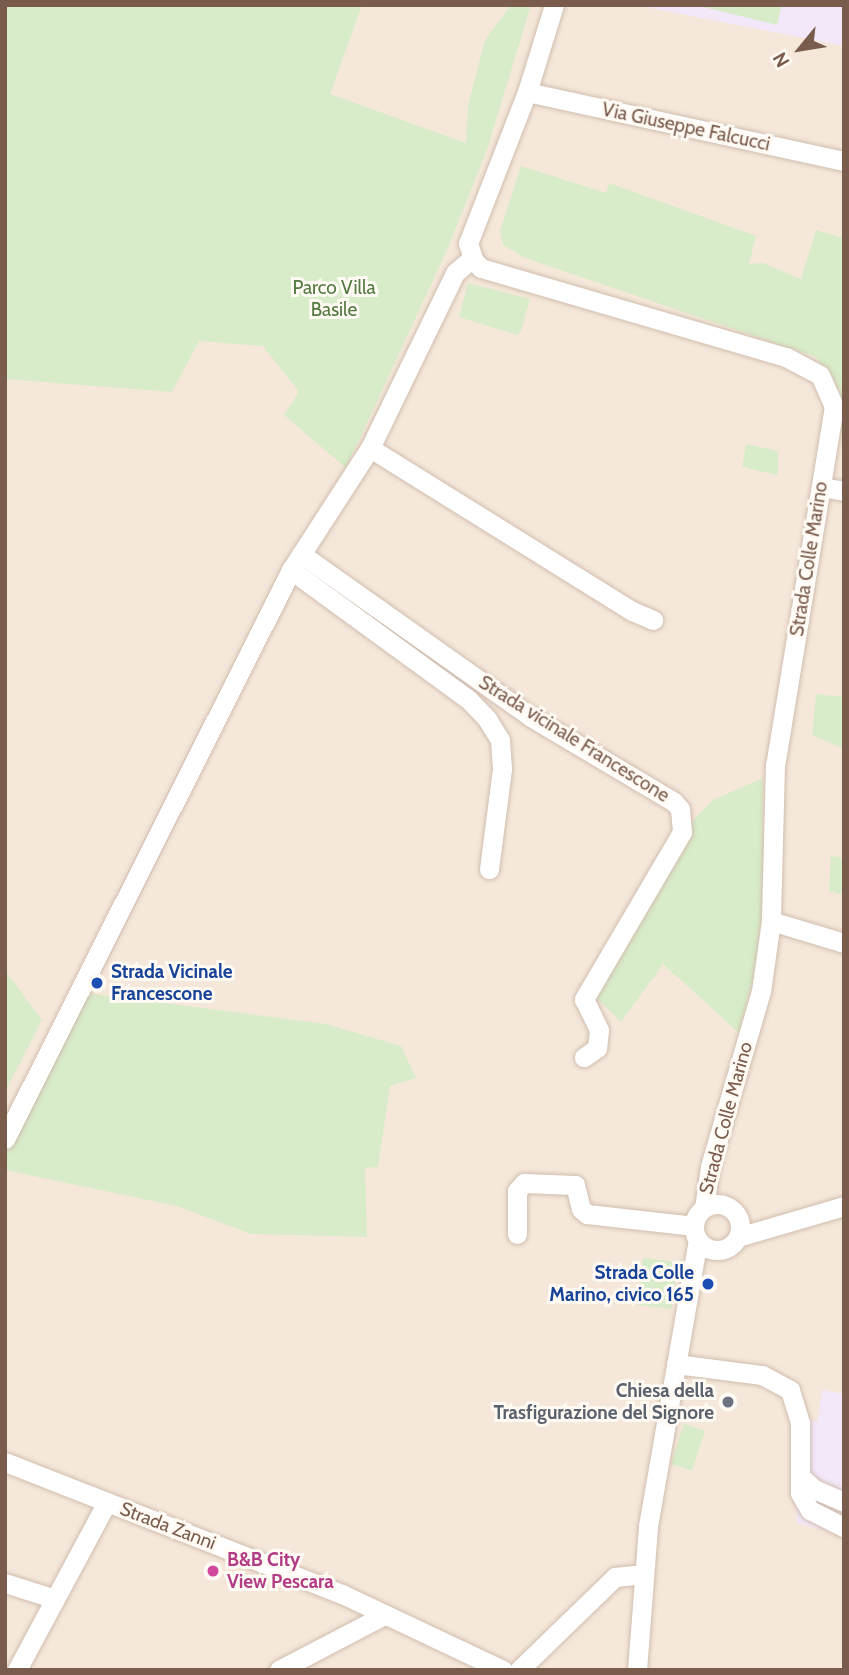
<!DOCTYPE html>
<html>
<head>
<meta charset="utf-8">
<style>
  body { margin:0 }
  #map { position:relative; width:849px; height:1675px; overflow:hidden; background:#fdf6ec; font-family:Cabin,sans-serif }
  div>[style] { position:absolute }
  .residential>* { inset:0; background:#f5e8da; transform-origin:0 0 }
  .education>* { inset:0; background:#f3e8fa }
  .green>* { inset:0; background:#d8ecc9; transform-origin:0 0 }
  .roads { filter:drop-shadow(0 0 2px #d1beb0) drop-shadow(0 0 2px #d1beb0) }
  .minor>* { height:19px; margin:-9.5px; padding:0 9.5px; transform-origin:9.5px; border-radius:9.5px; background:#fff }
  .minor>.ring { margin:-9.5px; padding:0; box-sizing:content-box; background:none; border:19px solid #fff; border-radius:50% }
  .dots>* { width:19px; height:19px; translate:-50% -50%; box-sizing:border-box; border:4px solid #fffaf3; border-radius:50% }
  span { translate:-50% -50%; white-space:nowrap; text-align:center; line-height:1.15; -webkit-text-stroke:6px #fffaf3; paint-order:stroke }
  .street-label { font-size:19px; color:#7a5c4d }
  .park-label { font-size:19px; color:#537a41 }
  .transit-label { font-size:19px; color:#164399; font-weight:700 }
  .left { translate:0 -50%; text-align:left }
  .right { translate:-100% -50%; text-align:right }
  .worship-label { font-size:19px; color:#5b616d; font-weight:700 }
  .hotel-label { font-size:19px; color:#b23c85; font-weight:700 }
  .frame { position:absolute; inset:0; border:7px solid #7a5c4d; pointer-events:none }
  .north { position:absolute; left:765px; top:14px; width:70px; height:70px; -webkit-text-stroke:5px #fffaf3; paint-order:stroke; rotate:240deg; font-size:19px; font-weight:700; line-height:28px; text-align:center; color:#7a5c4d }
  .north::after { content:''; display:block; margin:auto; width:24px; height:32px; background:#7a5c4d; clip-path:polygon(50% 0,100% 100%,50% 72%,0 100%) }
</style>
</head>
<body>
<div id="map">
  <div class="residential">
    <i style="left:5px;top:5px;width:839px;height:1665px"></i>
  </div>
  <div class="education">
    <i style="clip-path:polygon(636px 5px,844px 5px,844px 46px)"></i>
    <i style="clip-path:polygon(822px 1390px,844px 1394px,844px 1536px,797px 1523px,795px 1419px,818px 1421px)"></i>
  </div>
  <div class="green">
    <i style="clip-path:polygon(5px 5px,362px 5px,330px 94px,466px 143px,468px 105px,485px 40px,511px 5px,531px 5px,487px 150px,448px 248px,346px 468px,284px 415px,299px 392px,263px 346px,199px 341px,172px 392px,5px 379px)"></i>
    <i style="clip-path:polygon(695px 5px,782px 5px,777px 25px)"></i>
    <i style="clip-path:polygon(521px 166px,606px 193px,609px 183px,756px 236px,749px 264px,763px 263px,801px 279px,816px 230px,844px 238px,844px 436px,839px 435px,840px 391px,816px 357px,525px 258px,503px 245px,500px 231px)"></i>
    <i style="clip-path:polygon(468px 283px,530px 299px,521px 331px,517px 335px,459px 317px)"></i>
    <i style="clip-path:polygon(746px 444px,778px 451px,778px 475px,742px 467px)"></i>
    <i style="clip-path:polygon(816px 694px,844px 697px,844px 749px,812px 735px)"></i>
    <i style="clip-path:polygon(763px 778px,763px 906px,755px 971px,739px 1033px,663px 964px,621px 1022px,589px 991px,682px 832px,713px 800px)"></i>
    <i style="clip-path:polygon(831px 856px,844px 858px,844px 895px,829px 891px)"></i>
    <i style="clip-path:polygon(5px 970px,42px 1020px,5px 1092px)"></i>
    <i style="clip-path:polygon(79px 992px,326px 1024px,401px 1046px,416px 1078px,390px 1086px,378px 1167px,365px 1168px,367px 1237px,251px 1234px,177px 1206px,5px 1170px,5px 1147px)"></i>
    <i style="left:643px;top:1258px;width:35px;height:47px;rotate:7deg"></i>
    <i style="left:684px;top:1424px;width:22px;height:42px;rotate:18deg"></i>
  </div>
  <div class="roads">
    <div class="minor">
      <i style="left:554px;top:5px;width:91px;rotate:107.2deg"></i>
      <i style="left:527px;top:92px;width:162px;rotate:111.3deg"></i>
      <i style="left:468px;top:243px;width:19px;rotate:72deg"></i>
      <i style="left:474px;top:261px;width:10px;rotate:45deg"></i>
      <i style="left:481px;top:268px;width:318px;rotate:16.3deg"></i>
      <i style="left:786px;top:357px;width:38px;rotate:28deg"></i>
      <i style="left:820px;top:375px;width:34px;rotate:66deg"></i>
      <i style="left:834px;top:406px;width:364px;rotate:99.3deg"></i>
      <i style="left:775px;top:765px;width:156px;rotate:91.5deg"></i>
      <i style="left:771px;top:921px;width:71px;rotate:98.1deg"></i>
      <i style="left:761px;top:991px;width:183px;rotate:106.2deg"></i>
      <i style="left:710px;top:1167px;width:41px;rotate:98.3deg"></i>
      <i style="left:527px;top:92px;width:324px;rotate:12.3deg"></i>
      <i style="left:370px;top:448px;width:309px;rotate:31.9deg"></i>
      <i style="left:632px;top:611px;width:23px;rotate:23deg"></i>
      <i style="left:822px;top:487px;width:22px;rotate:10deg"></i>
      <i style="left:301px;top:554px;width:282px;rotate:35.3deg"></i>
      <i style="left:531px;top:717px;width:166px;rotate:30.7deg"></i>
      <i style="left:674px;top:802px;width:9px;rotate:49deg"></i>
      <i style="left:680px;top:809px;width:23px;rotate:85deg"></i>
      <i style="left:682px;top:832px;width:194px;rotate:120.4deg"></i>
      <i style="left:584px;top:999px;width:34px;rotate:64deg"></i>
      <i style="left:599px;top:1030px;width:18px;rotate:96deg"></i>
      <i style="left:597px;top:1048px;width:16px;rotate:145deg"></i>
      <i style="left:291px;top:570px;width:219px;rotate:36.1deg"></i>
      <i style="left:468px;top:699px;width:28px;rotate:46deg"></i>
      <i style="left:487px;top:719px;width:25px;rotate:58deg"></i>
      <i style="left:500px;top:740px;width:29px;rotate:86deg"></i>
      <i style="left:502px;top:769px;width:101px;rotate:97.4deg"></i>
      <i style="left:771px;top:921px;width:76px;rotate:16.8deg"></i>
      <i style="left:5px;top:1139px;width:637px;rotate:-63.31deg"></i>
      <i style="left:291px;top:570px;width:145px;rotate:-57.1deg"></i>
      <i style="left:370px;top:448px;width:195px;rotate:-64.1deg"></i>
      <i style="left:455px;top:273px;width:23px;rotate:-41deg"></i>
      <i class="ring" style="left:694px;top:1204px;width:27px;height:27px"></i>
      <i style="left:517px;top:1234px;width:43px;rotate:-90deg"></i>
      <i style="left:517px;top:1191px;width:11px;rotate:-49deg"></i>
      <i style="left:524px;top:1183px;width:51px;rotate:2.2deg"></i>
      <i style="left:575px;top:1185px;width:25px;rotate:76deg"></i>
      <i style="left:581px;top:1209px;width:8px;rotate:40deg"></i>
      <i style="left:587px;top:1214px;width:108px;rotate:6.4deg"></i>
      <i style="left:738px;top:1237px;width:110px;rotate:-16.3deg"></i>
      <i style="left:676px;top:1364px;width:87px;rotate:7.3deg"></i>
      <i style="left:762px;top:1375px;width:32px;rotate:28deg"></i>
      <i style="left:790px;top:1390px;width:34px;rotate:73deg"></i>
      <i style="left:800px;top:1423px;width:70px;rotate:90deg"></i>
      <i style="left:800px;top:1493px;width:20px;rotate:60deg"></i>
      <i style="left:810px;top:1510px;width:38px;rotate:27deg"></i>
      <i style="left:5px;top:1462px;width:362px;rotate:21.4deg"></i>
      <i style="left:342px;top:1594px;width:178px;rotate:25.3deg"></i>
      <i style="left:800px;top:1476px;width:19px;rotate:43deg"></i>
      <i style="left:814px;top:1489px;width:33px;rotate:23deg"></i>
      <i style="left:5px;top:1583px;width:52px;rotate:17.7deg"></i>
      <i style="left:55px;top:1599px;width:81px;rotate:118.2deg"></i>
      <i style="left:55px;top:1599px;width:110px;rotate:-61.8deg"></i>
      <i style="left:279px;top:1670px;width:119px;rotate:-27.6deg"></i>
      <i style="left:519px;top:1670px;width:134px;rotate:-44.1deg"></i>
      <i style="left:615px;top:1577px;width:27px;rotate:-6deg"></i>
      <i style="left:637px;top:1670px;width:144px;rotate:-85.6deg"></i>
      <i style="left:648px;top:1526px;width:290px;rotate:-80.1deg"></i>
    </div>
  </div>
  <div class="dots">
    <i style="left:97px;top:983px;background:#1a4fb4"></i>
    <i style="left:708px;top:1284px;background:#1a4fb4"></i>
    <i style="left:728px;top:1402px;background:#6b7280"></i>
    <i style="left:213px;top:1571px;background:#d1479c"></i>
  </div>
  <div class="street-label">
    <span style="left:686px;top:127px;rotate:12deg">Via Giuseppe Falcucci</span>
    <span style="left:809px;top:559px;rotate:-81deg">Strada Colle Marino</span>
    <span style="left:574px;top:739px;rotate:32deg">Strada vicinale Francescone</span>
    <span style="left:726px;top:1118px;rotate:-75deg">Strada Colle Marino</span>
    <span style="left:168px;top:1526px;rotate:21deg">Strada Zanni</span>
  </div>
  <div class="park-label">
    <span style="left:334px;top:299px">Parco Villa<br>Basile</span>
  </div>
  <div class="transit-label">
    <span class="left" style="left:111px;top:983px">Strada Vicinale<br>Francescone</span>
    <span class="right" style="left:694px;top:1284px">Strada Colle<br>Marino, civico 165</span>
  </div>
  <div class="worship-label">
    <span class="right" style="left:714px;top:1402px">Chiesa della<br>Trasfigurazione del Signore</span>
  </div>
  <div class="hotel-label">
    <span class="left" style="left:227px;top:1571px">B&amp;B City<br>View Pescara</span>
  </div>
  <div class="frame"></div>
  <div class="north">N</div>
</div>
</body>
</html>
